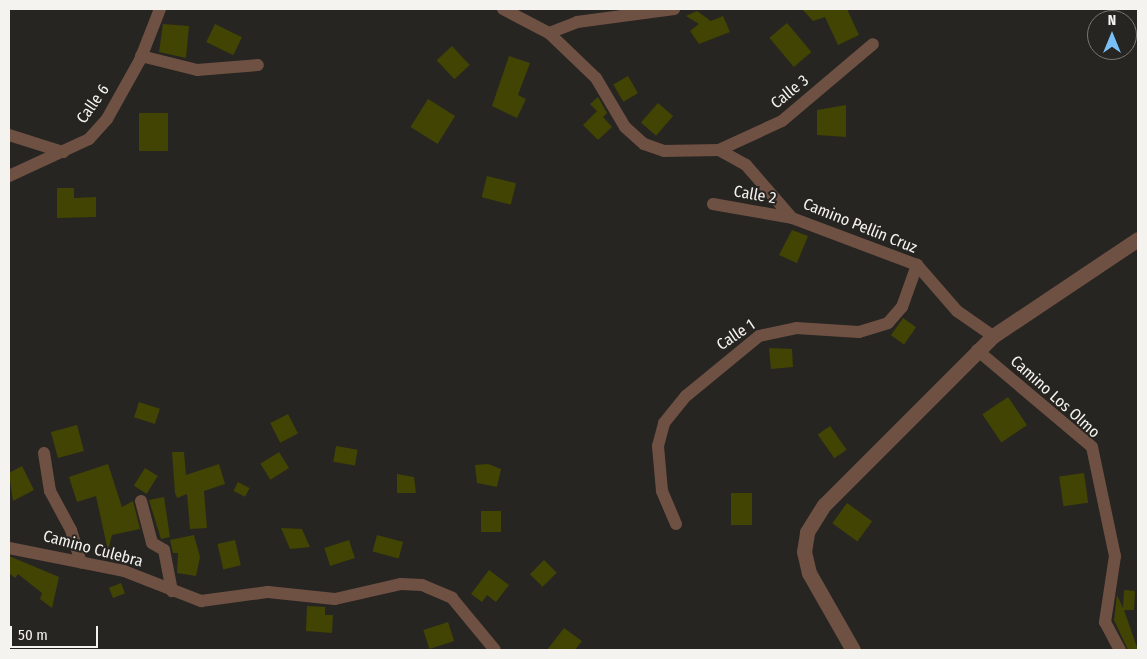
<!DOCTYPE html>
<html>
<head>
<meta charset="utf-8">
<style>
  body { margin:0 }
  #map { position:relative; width:1147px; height:659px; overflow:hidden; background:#272521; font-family:"Fira Sans Condensed",sans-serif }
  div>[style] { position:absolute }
  .building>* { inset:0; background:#414403; transform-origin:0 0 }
  .minor>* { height:12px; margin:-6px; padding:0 6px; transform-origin:6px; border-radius:6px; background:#6f5143 }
  .tertiary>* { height:15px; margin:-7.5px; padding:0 7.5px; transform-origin:7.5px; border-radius:7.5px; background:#6f5143 }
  span { translate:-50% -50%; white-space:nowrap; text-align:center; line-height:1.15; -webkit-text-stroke:4px #272521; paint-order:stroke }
  .street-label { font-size:16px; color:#f5f3f0 }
  .frame { position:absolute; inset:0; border:10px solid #f5f3f0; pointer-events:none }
  .north { position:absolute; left:1087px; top:10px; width:50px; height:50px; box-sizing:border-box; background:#272521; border:1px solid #797774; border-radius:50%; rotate:0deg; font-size:14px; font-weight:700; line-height:20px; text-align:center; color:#f5f3f0 }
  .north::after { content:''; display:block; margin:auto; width:18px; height:22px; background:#79bff8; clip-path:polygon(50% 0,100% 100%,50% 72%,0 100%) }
  .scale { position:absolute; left:10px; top:626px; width:88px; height:22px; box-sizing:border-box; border:2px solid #f5f3f0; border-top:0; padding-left:6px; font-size:15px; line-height:18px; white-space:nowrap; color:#f5f3f0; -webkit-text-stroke:4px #272521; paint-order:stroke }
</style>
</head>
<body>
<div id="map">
  <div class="building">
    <i style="clip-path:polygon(802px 9px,847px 9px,859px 35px,838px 45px,825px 17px,813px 21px)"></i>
    <i style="clip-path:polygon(697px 11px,711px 21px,723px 16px,730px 32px,699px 44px,690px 31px,699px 24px,686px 16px)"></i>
    <i style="left:787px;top:23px;width:38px;height:23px;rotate:50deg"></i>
    <i style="clip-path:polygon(163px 24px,189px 26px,186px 58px,159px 52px)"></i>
    <i style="left:215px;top:24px;width:30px;height:20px;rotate:26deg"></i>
    <i style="left:452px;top:46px;width:26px;height:21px;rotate:47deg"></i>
    <i style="clip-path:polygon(509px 56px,530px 63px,518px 95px,526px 99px,517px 118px,492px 106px)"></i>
    <i style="left:628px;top:76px;width:20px;height:17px;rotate:60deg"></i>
    <i style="clip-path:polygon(598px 97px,607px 113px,603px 117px,612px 127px,598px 140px,583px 125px,597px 111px,590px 104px)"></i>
    <i style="left:428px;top:99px;width:32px;height:33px;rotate:32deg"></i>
    <i style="left:658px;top:103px;width:20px;height:26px;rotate:41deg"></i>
    <i style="clip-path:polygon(846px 105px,846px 137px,817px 135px,817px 110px)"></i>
    <i style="left:139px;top:113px;width:29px;height:38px"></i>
    <i style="left:487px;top:176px;width:30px;height:22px;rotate:14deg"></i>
    <i style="clip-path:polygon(57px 188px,74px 188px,74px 198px,96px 197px,96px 217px,57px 218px)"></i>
    <i style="clip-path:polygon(792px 230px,808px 236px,797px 263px,779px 255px)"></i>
    <i style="left:903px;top:318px;width:16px;height:21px;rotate:35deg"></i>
    <i style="clip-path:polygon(769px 348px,792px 349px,793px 367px,771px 369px)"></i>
    <i style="left:1008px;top:397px;width:34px;height:31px;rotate:56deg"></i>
    <i style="left:139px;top:402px;width:22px;height:16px;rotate:18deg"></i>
    <i style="left:288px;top:414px;width:22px;height:20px;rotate:63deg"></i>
    <i style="left:77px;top:425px;width:27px;height:27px;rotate:75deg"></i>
    <i style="left:830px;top:426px;width:29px;height:15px;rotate:55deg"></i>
    <i style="left:336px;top:446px;width:22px;height:16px;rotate:10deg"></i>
    <i style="clip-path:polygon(172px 452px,184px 452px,186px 475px,219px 464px,225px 484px,204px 491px,207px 528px,190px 529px,187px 494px,177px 498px,175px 493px)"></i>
    <i style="left:279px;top:452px;width:19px;height:22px;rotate:58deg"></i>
    <i style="clip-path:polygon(108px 464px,122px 507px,133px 501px,140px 529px,112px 535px,108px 551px,96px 496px,77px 502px,69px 477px)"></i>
    <i style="clip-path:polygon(488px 464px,501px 469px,497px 487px,477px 483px,475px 465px)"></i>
    <i style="clip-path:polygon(22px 466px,34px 490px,13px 501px,9px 473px)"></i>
    <i style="left:145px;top:468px;width:15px;height:21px;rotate:32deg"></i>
    <i style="left:1084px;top:473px;width:30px;height:25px;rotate:82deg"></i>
    <i style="clip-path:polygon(397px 474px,414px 477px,416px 493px,397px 493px)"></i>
    <i style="left:238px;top:482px;width:13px;height:10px;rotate:27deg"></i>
    <i style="left:731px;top:493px;width:21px;height:32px"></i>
    <i style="clip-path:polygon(164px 497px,170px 537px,161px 539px,149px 500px)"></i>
    <i style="left:847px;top:503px;width:31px;height:25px;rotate:36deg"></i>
    <i style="left:501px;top:511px;width:21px;height:20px;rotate:90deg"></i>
    <i style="clip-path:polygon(281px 528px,302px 529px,310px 547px,290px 549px)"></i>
    <i style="clip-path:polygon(194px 535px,200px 557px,196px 576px,177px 573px,178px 553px,173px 553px,170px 540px)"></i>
    <i style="left:377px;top:535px;width:27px;height:17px;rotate:15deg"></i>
    <i style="left:235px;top:540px;width:26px;height:18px;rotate:77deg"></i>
    <i style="left:349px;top:540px;width:19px;height:26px;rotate:72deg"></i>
    <i style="clip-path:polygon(9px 556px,59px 577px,52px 608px,40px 599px,42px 593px,18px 574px,15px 578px,9px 573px)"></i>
    <i style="left:544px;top:560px;width:18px;height:20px;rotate:45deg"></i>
    <i style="clip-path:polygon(489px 570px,509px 585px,496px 602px,487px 595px,482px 602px,471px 594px)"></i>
    <i style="left:121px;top:583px;width:11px;height:13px;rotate:68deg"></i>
    <i style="clip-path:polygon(1124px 590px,1135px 591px,1134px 610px,1124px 610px,1138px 650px,1128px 650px,1114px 620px,1117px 595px,1123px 608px)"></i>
    <i style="clip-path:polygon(307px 606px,325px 607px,325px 615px,333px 615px,332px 633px,306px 631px)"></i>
    <i style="left:448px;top:622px;width:20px;height:26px;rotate:72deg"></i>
    <i style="clip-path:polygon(564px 628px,582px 641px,575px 650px,547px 650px)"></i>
  </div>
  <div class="minor">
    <i style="left:503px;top:9px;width:52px;rotate:27.6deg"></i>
    <i style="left:549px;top:33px;width:65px;rotate:43.8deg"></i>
    <i style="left:596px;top:78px;width:57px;rotate:59.4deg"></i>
    <i style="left:625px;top:127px;width:25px;rotate:42deg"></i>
    <i style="left:644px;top:144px;width:21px;rotate:19deg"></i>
    <i style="left:664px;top:151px;width:55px;rotate:-1deg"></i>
    <i style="left:719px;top:150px;width:31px;rotate:29deg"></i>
    <i style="left:746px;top:165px;width:70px;rotate:49deg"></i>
    <i style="left:792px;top:218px;width:134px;rotate:20.6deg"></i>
    <i style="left:917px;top:265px;width:61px;rotate:49deg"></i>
    <i style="left:957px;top:311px;width:44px;rotate:34.8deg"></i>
    <i style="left:549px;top:33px;width:30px;rotate:-21deg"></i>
    <i style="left:577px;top:22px;width:98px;rotate:-7.6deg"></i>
    <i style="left:141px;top:56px;width:58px;rotate:14deg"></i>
    <i style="left:197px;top:70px;width:61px;rotate:-4.7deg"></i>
    <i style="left:9px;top:135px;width:57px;rotate:17.5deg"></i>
    <i style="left:719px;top:150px;width:69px;rotate:-24.7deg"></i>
    <i style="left:782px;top:121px;width:119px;rotate:-40.2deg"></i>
    <i style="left:9px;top:176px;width:88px;rotate:-24.8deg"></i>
    <i style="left:89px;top:139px;width:27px;rotate:-48deg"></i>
    <i style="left:107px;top:119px;width:68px;rotate:-60.8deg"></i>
    <i style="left:140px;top:60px;width:55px;rotate:-68.6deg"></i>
    <i style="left:713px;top:204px;width:80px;rotate:10deg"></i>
    <i style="left:977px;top:350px;width:150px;rotate:40.1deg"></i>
    <i style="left:1092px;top:447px;width:111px;rotate:78.1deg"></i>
    <i style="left:1115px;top:556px;width:67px;rotate:98.6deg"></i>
    <i style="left:1105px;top:622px;width:32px;rotate:62deg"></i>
    <i style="left:44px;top:453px;width:38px;rotate:81deg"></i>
    <i style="left:50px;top:491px;width:44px;rotate:61.7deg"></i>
    <i style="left:71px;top:530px;width:34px;rotate:73deg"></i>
    <i style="left:141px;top:501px;width:43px;rotate:75.3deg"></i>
    <i style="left:152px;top:543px;width:14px;rotate:30deg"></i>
    <i style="left:164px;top:550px;width:42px;rotate:79deg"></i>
    <i style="left:676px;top:524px;width:36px;rotate:-113deg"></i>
    <i style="left:662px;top:491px;width:45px;rotate:-95.1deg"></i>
    <i style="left:658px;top:446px;width:24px;rotate:-75deg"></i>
    <i style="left:664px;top:423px;width:35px;rotate:-51deg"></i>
    <i style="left:686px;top:396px;width:94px;rotate:-39.4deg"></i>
    <i style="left:759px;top:336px;width:38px;rotate:-12deg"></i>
    <i style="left:796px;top:328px;width:63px;rotate:3.6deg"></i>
    <i style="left:859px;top:332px;width:30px;rotate:-17deg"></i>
    <i style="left:888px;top:323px;width:21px;rotate:-49deg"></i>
    <i style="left:902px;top:307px;width:45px;rotate:-70.3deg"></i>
    <i style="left:9px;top:548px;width:117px;rotate:11.3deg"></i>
    <i style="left:124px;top:571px;width:83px;rotate:21.3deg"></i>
    <i style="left:201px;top:601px;width:68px;rotate:-7.7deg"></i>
    <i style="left:268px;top:592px;width:67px;rotate:6deg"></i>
    <i style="left:335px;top:599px;width:68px;rotate:-12.8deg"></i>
    <i style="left:401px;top:584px;width:21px;rotate:3deg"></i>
    <i style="left:422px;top:585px;width:33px;rotate:23deg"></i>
    <i style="left:452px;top:598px;width:67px;rotate:50.4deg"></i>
  </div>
  <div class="tertiary">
    <i style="left:853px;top:650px;width:89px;rotate:-119.7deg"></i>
    <i style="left:809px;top:573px;width:22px;rotate:-103deg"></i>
    <i style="left:804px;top:552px;width:20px;rotate:-81deg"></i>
    <i style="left:807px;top:532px;width:32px;rotate:-58deg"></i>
    <i style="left:824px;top:505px;width:239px;rotate:-45deg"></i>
    <i style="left:993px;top:336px;width:174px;rotate:-33.8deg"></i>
  </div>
  <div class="street-label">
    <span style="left:790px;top:92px;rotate:-39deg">Calle 3</span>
    <span style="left:93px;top:104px;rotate:-55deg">Calle 6</span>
    <span style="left:755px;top:195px;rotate:10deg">Calle 2</span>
    <span style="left:860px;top:226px;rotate:22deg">Camino Pellín Cruz</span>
    <span style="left:736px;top:335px;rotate:-34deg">Calle 1</span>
    <span style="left:1055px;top:397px;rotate:42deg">Camino Los Olmo</span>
    <span style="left:93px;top:549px;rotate:15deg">Camino Culebra</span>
  </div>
  <div class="frame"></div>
  <div class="north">N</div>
  <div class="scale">50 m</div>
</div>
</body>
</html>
